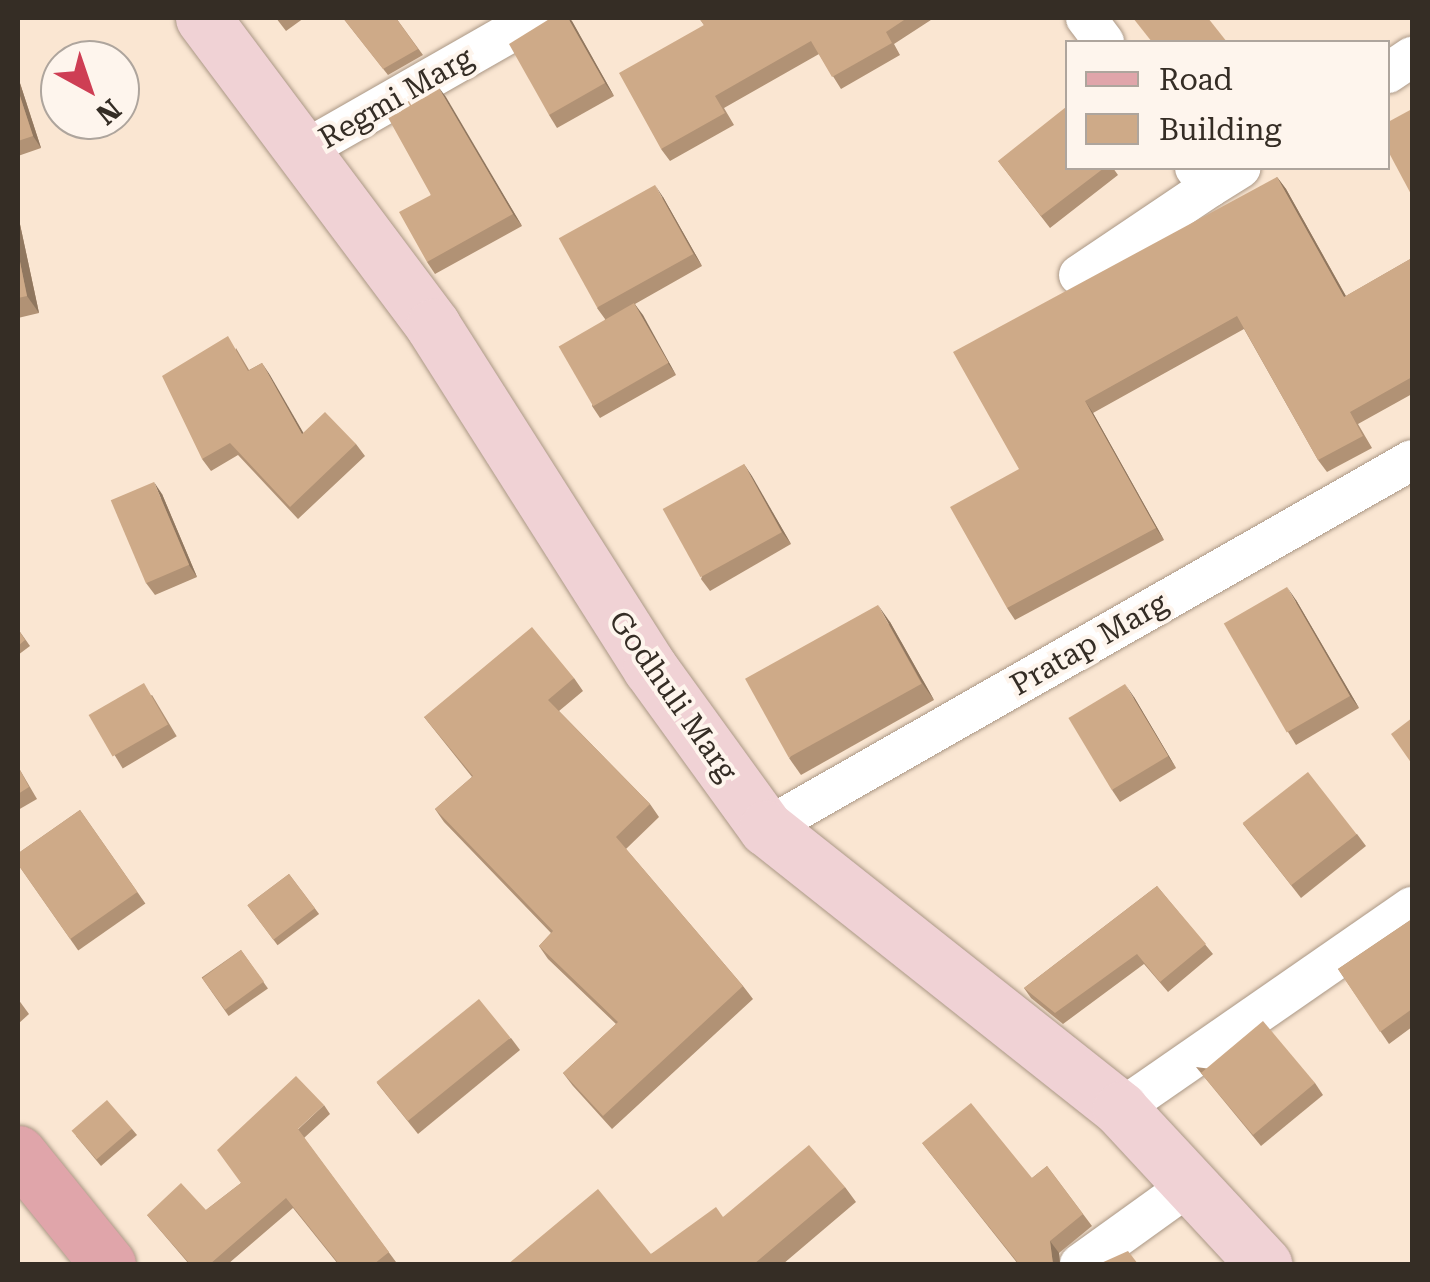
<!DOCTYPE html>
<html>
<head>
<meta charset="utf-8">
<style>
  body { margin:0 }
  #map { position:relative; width:1430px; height:1282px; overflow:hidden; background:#fae6d2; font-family:"Roboto Serif",serif }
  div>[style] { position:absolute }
  .roads { filter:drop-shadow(0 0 2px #aa9785) drop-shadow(0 0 2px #aa9785) }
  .street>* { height:40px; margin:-20px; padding:0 20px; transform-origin:20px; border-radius:20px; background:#fff }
  .secondary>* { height:55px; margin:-27.5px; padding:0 27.5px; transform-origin:27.5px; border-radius:27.5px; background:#f0d2d5 }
  .primary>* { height:55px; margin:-27.5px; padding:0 27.5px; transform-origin:27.5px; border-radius:27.5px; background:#e0a5aa }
  .wall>* { inset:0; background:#b19275; transform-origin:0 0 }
  .shaded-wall>* { inset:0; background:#90775f }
  .building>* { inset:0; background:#ceaa88; transform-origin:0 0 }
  span { translate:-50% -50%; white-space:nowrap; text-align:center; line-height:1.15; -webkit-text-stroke:8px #fef5ed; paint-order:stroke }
  .street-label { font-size:30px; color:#352d25 }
  .frame { position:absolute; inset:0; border:20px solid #352d25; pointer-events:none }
  .legend { position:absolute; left:1065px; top:40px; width:325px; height:130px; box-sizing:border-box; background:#fef5ed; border:2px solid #aea59d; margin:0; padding:12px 18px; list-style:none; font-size:30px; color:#352d25 }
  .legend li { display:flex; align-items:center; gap:20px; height:50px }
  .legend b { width:50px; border:2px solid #aea59d }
  .north { position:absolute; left:40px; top:40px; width:100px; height:100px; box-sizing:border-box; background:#fef5ed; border:2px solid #aea59d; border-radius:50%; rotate:140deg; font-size:28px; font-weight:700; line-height:40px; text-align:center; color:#352d25 }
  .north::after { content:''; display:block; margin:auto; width:35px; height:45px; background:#ce3e54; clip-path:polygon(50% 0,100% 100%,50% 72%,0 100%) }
</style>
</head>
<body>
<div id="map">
  <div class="roads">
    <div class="street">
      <i style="left:1086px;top:18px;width:30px;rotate:53deg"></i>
      <i style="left:1388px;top:73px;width:29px;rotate:-34deg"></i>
      <i style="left:308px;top:148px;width:262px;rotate:-29.7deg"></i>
      <i style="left:1195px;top:168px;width:24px;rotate:52deg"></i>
      <i style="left:1210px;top:187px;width:36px;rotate:-32deg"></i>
      <i style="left:1079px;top:275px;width:158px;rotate:-33.9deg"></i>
      <i style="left:766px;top:828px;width:743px;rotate:-29.67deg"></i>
      <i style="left:1120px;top:1109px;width:355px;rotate:-34.7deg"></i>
      <i style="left:1080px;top:1264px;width:135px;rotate:-35.7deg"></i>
    </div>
    <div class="secondary">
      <i style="left:203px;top:18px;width:384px;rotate:53.2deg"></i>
      <i style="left:433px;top:326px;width:405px;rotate:57.6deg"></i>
      <i style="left:650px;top:668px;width:198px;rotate:54.1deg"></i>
      <i style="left:766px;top:828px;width:452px;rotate:38.4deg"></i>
      <i style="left:1120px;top:1109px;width:212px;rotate:47.1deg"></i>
    </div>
    <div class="primary">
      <i style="left:18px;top:1153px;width:143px;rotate:51deg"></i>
    </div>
  </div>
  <div class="wall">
    <i style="clip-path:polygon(276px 18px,304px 18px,286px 31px)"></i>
    <i style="clip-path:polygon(343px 18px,396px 18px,423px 55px,388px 75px)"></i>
    <i style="clip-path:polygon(570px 18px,614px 96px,557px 128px,549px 115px)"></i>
    <i style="clip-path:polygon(699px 18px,934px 18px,894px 44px,900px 55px,841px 89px,819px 54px,724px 108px,734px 125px,670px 161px,661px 149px,704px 25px)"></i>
    <i style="clip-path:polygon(18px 77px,41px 148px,18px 156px)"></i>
    <i style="clip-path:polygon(437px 85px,522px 226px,435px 274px,427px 262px)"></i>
    <i style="clip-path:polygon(998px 161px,1068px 168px,1113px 168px,1118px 175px,1050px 228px)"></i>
    <i style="clip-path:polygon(1277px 177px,1286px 189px,1346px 296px,1412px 258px,1412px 394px,1358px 424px,1372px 448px,1327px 472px,1318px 460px,1244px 329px,1093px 413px,1164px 540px,1015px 620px,1007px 608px,1019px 469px)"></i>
    <i style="clip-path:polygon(663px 197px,702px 266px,635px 304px,676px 375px,600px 418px,592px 406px,605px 319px,597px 308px)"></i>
    <i style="clip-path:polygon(18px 215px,39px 313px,18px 318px)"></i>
    <i style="clip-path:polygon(236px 348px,249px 370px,262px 363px,303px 433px,356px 444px,365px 456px,298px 519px,238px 455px,211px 471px,202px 459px)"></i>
    <i style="clip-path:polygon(744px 464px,791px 544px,710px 591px,701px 579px)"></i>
    <i style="clip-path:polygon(162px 494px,197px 577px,155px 595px,146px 583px)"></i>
    <i style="clip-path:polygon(1296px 600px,1359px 708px,1296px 745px,1288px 732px)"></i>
    <i style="clip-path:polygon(890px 622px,934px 700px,801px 775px,789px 758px)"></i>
    <i style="clip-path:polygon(18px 629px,30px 646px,18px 655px)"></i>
    <i style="clip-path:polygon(574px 678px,583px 691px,559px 711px,650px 804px,659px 817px,626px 849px,743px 986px,753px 999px,612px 1129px,573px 1086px,563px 1073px,616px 1024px,548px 959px,539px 946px,551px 933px,444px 822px,435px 809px,472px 777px,424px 717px)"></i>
    <i style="left:152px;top:695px;width:48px;height:63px;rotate:59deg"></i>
    <i style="clip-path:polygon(1134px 697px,1176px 768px,1120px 802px,1112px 790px)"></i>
    <i style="clip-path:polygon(20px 770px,37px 799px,18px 810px,18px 771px)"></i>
    <i style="left:80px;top:810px;width:114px;height:82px;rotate:55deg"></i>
    <i style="clip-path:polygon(1243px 824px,1357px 834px,1366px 846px,1301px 898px)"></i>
    <i style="left:289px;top:874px;width:50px;height:52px;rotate:53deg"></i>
    <i style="clip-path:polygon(1157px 886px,1213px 954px,1168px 992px,1144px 964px,1063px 1024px,1031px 998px,1024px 988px)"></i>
    <i style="clip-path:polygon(1412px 919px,1412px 1027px,1389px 1044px,1338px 969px)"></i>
    <i style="left:241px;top:950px;width:47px;height:48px;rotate:55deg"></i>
    <i style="clip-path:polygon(18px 999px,29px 1014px,18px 1024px)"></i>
    <i style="clip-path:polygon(511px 1038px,520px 1050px,418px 1134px,377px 1083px)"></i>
    <i style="clip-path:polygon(1196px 1067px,1315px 1083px,1323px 1095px,1261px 1146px)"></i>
    <i style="clip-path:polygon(324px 1105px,330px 1114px,304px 1138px,396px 1262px,393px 1264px,338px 1264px,293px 1208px,228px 1264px,189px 1264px,147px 1215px,206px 1210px,241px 1183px)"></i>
    <i style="clip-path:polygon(132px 1129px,137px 1135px,101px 1166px,76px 1136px)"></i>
    <i style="clip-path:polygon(922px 1143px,1032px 1178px,1047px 1166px,1092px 1226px,1059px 1253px,1060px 1264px,1018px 1264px)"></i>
    <i style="clip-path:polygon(845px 1187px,856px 1202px,783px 1264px,508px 1264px,651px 1254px,723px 1217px)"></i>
  </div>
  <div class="shaded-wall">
    <i style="clip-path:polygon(568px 18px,572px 21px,614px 96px,605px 83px)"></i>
    <i style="clip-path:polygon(18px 77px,41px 148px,33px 136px,18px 90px)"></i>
    <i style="clip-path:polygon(437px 85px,446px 97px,522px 226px,513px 214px)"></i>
    <i style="clip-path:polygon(1277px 177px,1286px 189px,1353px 309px,1344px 297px)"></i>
    <i style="clip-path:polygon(655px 185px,663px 197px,702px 266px,694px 254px)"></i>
    <i style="clip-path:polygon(18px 215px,39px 313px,27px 296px,18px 252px)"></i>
    <i style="clip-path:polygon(634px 303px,643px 315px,676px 375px,668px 363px)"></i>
    <i style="clip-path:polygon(262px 363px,270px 375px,311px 446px,302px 434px)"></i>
    <i style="clip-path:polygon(1085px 401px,1093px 413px,1164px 540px,1156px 528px)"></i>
    <i style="clip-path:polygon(744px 464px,752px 476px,791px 544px,782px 532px)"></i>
    <i style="clip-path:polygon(154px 482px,162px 494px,197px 577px,189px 565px)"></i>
    <i style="clip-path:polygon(1287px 587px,1296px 600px,1359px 708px,1350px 696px)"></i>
    <i style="clip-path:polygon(878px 605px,890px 622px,934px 700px,922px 683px)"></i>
    <i style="clip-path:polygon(1125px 684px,1134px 697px,1176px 768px,1168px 756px)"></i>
    <i style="clip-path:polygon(1050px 1241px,1059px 1253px,1060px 1264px,1053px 1264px)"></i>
  </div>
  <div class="building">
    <i style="clip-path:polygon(343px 18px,396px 18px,418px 49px,383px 69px)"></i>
    <i style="clip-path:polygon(551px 18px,568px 18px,605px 83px,549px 115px,509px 44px)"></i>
    <i style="clip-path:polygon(699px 18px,907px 18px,886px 32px,892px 43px,832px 77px,811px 41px,715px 96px,725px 113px,661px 149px,619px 73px,704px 25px)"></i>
    <i style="clip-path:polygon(1133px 18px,1208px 18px,1227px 42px,1152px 42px)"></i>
    <i style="clip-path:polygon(437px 85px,513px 214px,427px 262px,399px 212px,431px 195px,386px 114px)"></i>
    <i style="clip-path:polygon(18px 90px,33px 136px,18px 141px)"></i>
    <i style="clip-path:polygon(1066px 107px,1068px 109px,1068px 168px,1104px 168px,1041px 216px,998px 161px)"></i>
    <i style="clip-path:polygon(1412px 109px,1412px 196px,1388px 151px,1388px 122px)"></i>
    <i style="clip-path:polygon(1277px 177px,1344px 297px,1412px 258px,1412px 377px,1350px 412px,1363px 436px,1318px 460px,1237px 316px,1085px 401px,1156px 528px,1007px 608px,950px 507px,1019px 469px,953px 352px)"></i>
    <i style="left:655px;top:185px;width:79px;height:110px;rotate:61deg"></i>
    <i style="clip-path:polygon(18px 252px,27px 296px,18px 298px)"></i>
    <i style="left:634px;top:303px;width:69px;height:87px;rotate:60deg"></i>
    <i style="clip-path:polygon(228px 336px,248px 371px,262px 363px,302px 434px,325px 412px,356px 444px,290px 507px,230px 443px,202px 459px,162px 376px)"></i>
    <i style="left:744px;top:464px;width:78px;height:93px;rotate:61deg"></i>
    <i style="left:154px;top:482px;width:90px;height:47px;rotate:67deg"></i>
    <i style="left:1287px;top:587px;width:126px;height:73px;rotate:60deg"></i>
    <i style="left:878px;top:605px;width:90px;height:152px;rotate:61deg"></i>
    <i style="clip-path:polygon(532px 627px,574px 678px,548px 700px,650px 804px,616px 837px,743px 986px,603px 1116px,563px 1073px,618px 1022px,539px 946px,553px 931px,435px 809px,473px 776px,424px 717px)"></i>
    <i style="clip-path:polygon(18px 629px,25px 640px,18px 646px)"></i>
    <i style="left:144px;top:683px;width:48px;height:64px;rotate:60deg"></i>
    <i style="left:1125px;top:684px;width:84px;height:66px;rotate:59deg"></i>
    <i style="clip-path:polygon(1412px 718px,1412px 764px,1391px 734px)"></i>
    <i style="clip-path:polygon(20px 770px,29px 787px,18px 794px,18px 771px)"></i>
    <i style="left:1308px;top:772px;width:79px;height:83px;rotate:52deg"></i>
    <i style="left:80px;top:810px;width:100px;height:82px;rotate:55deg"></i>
    <i style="left:289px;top:874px;width:43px;height:52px;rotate:53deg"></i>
    <i style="clip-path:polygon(1157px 886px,1206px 944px,1160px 982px,1137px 954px,1055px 1013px,1024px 988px)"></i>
    <i style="clip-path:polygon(1412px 919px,1412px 1009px,1380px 1032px,1338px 969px)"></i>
    <i style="left:241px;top:950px;width:39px;height:48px;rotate:54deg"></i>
    <i style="left:479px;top:999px;width:50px;height:132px;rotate:51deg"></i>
    <i style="left:1263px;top:1021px;width:81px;height:81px;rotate:50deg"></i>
    <i style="clip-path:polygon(296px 1076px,324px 1105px,298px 1129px,389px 1252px,374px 1264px,339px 1264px,286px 1198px,210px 1264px,190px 1264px,147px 1215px,181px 1183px,206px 1210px,241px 1183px,217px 1150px)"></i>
    <i style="left:107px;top:1100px;width:38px;height:47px;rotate:49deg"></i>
    <i style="clip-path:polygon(971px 1103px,1032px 1178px,1047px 1166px,1083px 1214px,1050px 1241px,1053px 1264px,1019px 1264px,922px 1143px)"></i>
    <i style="clip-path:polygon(809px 1145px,845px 1187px,754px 1264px,508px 1264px,598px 1189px,651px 1254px,716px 1207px,723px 1217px)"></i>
    <i style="clip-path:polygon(1128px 1251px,1138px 1264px,1099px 1264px)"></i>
  </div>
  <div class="street-label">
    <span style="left:396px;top:98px;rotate:-30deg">Regmi Marg</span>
    <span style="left:1089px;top:644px;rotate:-30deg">Pratap Marg</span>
    <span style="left:673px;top:696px;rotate:55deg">Godhuli Marg</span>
  </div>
  <div class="frame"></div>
  <ul class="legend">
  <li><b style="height:12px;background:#e0a5aa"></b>Road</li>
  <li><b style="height:28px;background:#ceaa88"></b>Building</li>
  </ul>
  <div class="north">N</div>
</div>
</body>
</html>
